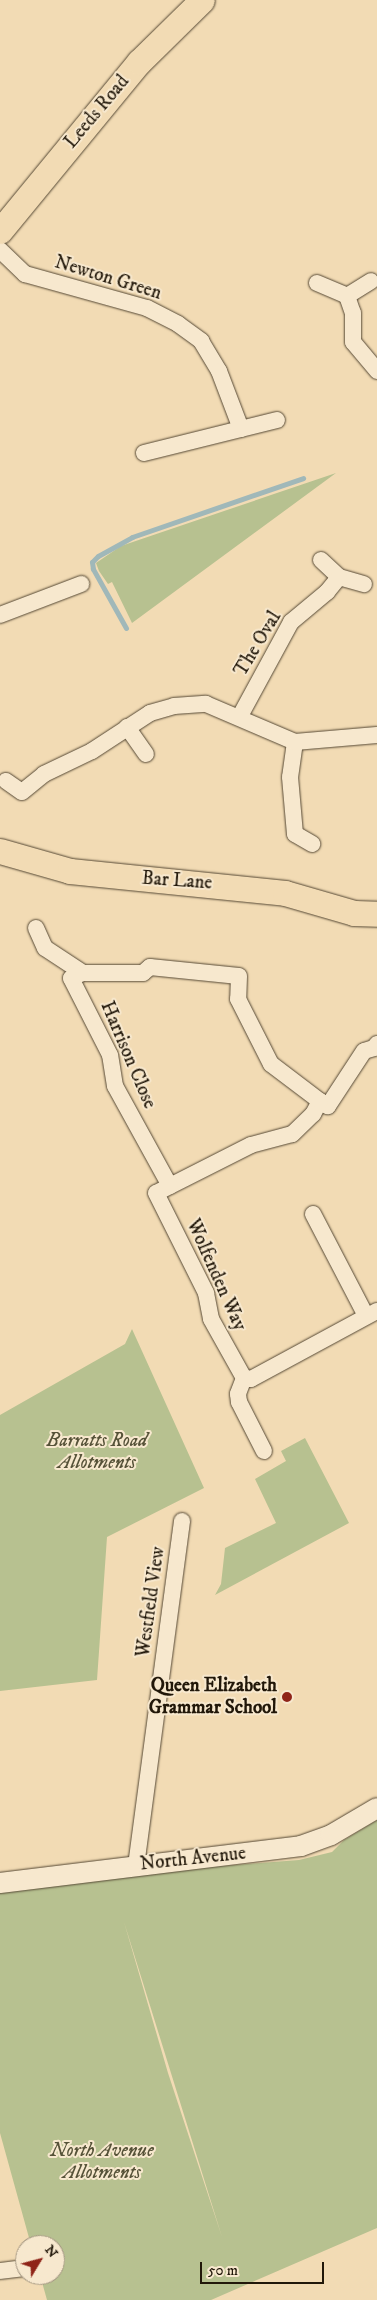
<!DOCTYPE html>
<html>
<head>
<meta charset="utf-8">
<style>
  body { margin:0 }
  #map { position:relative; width:377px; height:2300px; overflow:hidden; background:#f2dbb4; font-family:"IM FELL DW Pica",serif }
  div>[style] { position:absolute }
  .green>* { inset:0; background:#b7c190 }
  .stream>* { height:5px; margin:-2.5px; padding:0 2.5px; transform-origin:2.5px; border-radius:2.5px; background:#a0b8b9 }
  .roads { filter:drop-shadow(0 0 1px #554834) drop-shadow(0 0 1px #554834) }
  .minor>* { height:16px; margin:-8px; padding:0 8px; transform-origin:8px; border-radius:8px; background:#f7e8ce }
  .tertiary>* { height:20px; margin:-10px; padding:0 10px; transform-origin:10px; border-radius:10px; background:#f7e8ce }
  .primary>* { height:25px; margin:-12.5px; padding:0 12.5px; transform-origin:12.5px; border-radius:12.5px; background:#f2dbb4 }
  .dots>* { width:14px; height:14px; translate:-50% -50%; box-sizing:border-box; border:2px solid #f7e8ce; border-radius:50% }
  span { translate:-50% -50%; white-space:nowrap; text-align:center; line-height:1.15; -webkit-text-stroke:4px #f7e8ce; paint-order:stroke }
  .street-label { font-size:19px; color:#211709 }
  .park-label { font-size:19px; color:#565238; font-style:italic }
  .poi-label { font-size:19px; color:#211709; font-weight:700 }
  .right { translate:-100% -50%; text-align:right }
  .north { position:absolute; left:15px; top:2235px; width:50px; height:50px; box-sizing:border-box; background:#f7e8ce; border:1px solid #a1947f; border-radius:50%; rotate:53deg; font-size:14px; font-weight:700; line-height:20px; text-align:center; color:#211709 }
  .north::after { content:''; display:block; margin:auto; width:18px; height:22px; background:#8f2418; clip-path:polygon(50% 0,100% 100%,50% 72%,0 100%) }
  .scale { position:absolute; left:200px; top:2262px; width:124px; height:22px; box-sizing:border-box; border:2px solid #211709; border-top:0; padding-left:6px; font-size:15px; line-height:18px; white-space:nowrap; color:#211709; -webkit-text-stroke:4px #f7e8ce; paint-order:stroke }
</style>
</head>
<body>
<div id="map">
  <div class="green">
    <i style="clip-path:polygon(336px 473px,132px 623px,112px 582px,108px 584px,99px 571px,96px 563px,121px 546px)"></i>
    <i style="clip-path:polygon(132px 1329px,204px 1488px,107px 1537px,97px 1680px,0 1691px,0 1415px,125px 1344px)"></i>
    <i style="clip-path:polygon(305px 1438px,349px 1523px,215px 1595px,221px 1584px,225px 1548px,276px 1523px,255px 1479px,286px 1461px,281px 1451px)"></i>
    <i style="clip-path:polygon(evenodd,377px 1820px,377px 2228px,211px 2300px,47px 2300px,40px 2275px,55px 2275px,55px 2245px,31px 2245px,0 2133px,0 1883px,299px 1860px,332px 1852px,344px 1840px,377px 1820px,124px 1922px,222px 2237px,168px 2073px,124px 1922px)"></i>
  </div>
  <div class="stream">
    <i style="left:126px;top:628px;width:68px;rotate:-119.2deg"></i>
    <i style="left:93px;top:569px;width:7px;rotate:-98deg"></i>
    <i style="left:92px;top:562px;width:8px;rotate:-45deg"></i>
    <i style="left:98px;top:556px;width:39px;rotate:-29deg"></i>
    <i style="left:132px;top:537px;width:181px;rotate:-19deg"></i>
  </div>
  <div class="roads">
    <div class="minor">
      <i style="left:0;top:250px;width:35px;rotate:44deg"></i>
      <i style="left:25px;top:274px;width:127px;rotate:15.6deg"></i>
      <i style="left:147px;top:308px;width:35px;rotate:27deg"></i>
      <i style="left:178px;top:324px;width:29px;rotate:36deg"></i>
      <i style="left:201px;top:341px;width:35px;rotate:59deg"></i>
      <i style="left:219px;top:371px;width:62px;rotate:69.2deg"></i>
      <i style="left:317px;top:283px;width:33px;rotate:23deg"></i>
      <i style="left:347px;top:296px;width:18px;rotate:71deg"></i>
      <i style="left:353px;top:313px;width:29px;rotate:90deg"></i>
      <i style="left:353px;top:342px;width:38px;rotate:50deg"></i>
      <i style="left:347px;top:296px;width:28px;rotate:-32deg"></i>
      <i style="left:144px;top:453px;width:137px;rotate:-13.9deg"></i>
      <i style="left:321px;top:560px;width:25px;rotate:43deg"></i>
      <i style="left:339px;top:577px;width:26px;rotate:16deg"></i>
      <i style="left:0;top:615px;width:87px;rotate:-20.9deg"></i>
      <i style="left:240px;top:716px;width:107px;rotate:-61.5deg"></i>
      <i style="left:291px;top:622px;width:47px;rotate:-39.8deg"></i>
      <i style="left:327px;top:592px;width:19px;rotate:-51deg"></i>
      <i style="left:127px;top:727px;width:33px;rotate:55deg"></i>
      <i style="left:295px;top:742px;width:35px;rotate:98deg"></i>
      <i style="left:290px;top:777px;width:57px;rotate:85deg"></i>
      <i style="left:295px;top:834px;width:20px;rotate:30deg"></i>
      <i style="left:6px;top:781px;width:19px;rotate:35deg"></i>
      <i style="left:22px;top:792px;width:28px;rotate:-39deg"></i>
      <i style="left:44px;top:774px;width:53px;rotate:-25.6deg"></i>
      <i style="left:92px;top:751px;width:69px;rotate:-33.2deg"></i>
      <i style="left:150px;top:713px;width:25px;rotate:-16deg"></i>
      <i style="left:174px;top:706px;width:32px;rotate:-4deg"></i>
      <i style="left:206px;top:704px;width:97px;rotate:23.1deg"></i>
      <i style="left:295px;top:742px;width:82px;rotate:-4.9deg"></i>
      <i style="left:36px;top:928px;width:22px;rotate:66deg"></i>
      <i style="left:45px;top:948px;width:45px;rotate:33.3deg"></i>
      <i style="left:377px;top:1044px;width:5px;rotate:127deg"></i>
      <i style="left:374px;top:1048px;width:10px;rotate:163deg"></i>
      <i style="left:364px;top:1051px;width:66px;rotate:123.2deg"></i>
      <i style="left:328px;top:1106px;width:9px;rotate:-148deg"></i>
      <i style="left:320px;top:1101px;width:15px;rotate:118deg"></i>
      <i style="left:313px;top:1114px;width:29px;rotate:136deg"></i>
      <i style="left:292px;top:1134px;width:42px;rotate:165deg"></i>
      <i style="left:251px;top:1145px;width:106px;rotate:153.2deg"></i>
      <i style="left:156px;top:1193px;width:112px;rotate:63.4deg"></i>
      <i style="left:206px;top:1293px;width:26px;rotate:79deg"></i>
      <i style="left:211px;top:1319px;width:68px;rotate:60.8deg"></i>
      <i style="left:244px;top:1378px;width:7px;rotate:8deg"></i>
      <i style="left:251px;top:1379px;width:143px;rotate:-28.4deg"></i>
      <i style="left:170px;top:1186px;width:114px;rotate:-118.8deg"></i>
      <i style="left:115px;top:1086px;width:31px;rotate:-99deg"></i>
      <i style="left:110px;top:1055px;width:86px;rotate:-116.9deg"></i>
      <i style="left:71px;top:978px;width:13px;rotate:-23deg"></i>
      <i style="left:83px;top:973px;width:60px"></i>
      <i style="left:143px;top:973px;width:9px;rotate:-41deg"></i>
      <i style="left:150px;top:967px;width:89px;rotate:5.8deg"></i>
      <i style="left:239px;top:976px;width:23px;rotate:92deg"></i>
      <i style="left:238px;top:999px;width:73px;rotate:63.1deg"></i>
      <i style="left:271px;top:1064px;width:61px;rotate:37.1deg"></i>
      <i style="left:313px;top:1214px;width:115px;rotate:62.5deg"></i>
      <i style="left:244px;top:1378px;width:17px;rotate:111deg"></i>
      <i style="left:238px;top:1394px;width:8px;rotate:83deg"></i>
      <i style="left:239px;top:1402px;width:55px;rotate:63deg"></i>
      <i style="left:136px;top:1866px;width:348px;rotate:-82.4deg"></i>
      <i style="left:0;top:2271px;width:25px;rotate:-7deg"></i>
    </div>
    <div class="tertiary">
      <i style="left:0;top:1883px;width:303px;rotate:-7deg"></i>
      <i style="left:301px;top:1846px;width:32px;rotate:-20deg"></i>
      <i style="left:331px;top:1835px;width:53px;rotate:-30.4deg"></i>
    </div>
    <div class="primary">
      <i style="left:0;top:231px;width:219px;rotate:-50.6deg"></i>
      <i style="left:139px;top:62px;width:88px;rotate:-44.5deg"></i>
      <i style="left:0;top:851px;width:73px;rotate:15.9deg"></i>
      <i style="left:70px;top:871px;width:216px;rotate:5.8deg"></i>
      <i style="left:285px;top:893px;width:72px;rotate:16.2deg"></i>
      <i style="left:354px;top:913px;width:23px;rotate:2deg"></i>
    </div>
  </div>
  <div class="dots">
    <i style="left:287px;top:1697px;background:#8f2418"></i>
  </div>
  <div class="street-label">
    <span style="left:97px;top:112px;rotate:-50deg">Leeds Road</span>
    <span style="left:108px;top:278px;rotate:17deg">Newton Green</span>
    <span style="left:258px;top:644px;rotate:-59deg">The Oval</span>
    <span style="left:177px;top:881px;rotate:4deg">Bar Lane</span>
    <span style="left:128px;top:1055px;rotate:67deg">Harrison Close</span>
    <span style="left:216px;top:1275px;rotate:66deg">Wolfenden Way</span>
    <span style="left:151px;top:1602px;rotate:-82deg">Westfield View</span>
    <span style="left:193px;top:1859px;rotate:-6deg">North Avenue</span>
  </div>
  <div class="park-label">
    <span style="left:97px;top:1452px">Barratts Road<br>Allotments</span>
    <span style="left:102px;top:2162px">North Avenue<br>Allotments</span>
  </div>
  <div class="poi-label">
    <span class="right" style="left:277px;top:1697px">Queen Elizabeth<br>Grammar School</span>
  </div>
  <div class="north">N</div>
  <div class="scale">50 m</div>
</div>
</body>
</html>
